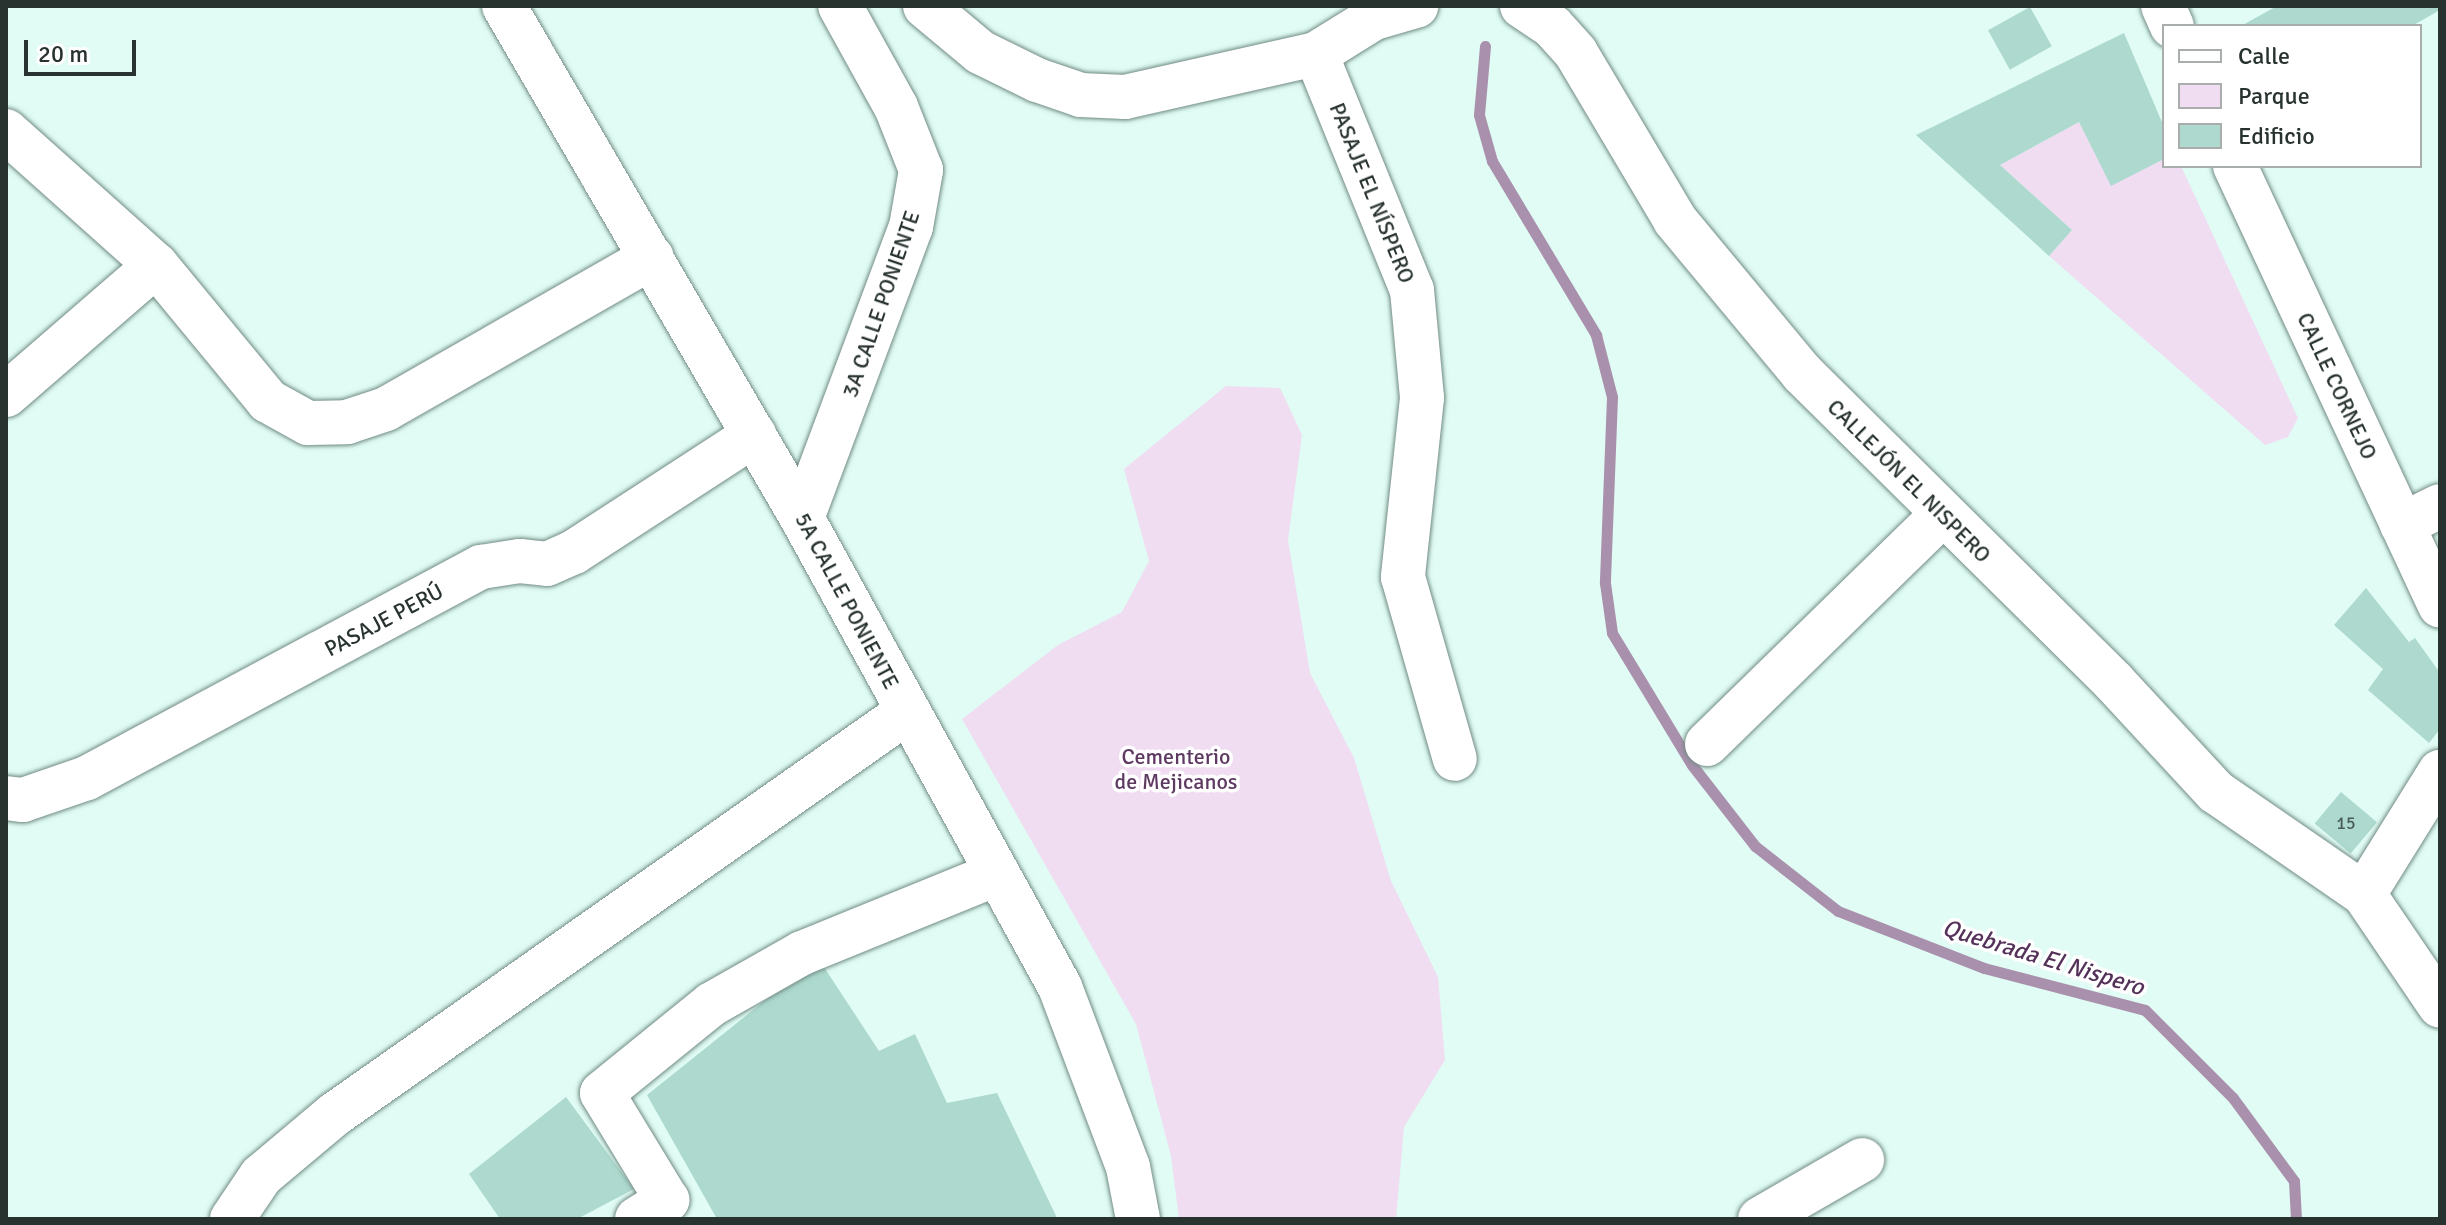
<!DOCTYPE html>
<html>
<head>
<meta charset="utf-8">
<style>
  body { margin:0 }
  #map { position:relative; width:2446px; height:1225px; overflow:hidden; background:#e0fcf4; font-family:Signika,sans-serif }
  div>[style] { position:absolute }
  .green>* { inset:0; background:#f0ddf2 }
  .stream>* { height:11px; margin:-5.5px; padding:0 5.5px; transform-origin:5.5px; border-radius:5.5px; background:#a990ac }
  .building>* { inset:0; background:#add9ce; transform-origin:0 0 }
  .roads { filter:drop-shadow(0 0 2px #718b84) drop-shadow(0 0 2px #718b84) }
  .minor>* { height:44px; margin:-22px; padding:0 22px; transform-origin:22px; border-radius:22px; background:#fff }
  span { translate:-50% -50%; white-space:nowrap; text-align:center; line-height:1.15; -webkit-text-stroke:7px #fff; paint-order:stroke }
  .number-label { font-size:18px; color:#495c58 }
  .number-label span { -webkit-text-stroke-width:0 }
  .street-label { font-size:22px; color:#283330 }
  .park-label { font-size:22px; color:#5e3a62 }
  .water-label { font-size:24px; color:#553259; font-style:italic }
  .frame { position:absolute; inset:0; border:8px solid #283330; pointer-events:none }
  .legend { position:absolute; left:2162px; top:24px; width:260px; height:144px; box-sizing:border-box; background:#fff; border:2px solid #a9adac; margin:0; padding:10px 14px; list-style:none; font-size:24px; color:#283330 }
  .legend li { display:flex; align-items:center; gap:16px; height:40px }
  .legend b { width:40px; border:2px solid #a9adac }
  .scale { position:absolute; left:24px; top:40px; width:112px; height:36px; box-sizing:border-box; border:4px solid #283330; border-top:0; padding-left:10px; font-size:24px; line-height:28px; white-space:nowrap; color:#283330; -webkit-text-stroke:6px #fff; paint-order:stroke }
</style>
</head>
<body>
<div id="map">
  <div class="green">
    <i style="clip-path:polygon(2079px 122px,2111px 185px,2164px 159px,2164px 166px,2181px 166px,2298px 418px,2288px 437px,2265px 445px,2049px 256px,2072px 230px,2000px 165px)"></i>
    <i style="clip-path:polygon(1226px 386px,1280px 388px,1302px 435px,1288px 540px,1310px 673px,1354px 758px,1391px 881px,1438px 977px,1445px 1060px,1404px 1127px,1396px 1219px,1179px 1219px,1171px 1156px,1136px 1024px,962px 719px,1058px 645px,1122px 612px,1149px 561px,1124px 469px)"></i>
  </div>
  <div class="stream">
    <i style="left:1485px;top:46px;width:69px;rotate:95deg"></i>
    <i style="left:1479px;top:115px;width:48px;rotate:74.2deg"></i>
    <i style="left:1492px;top:161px;width:203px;rotate:59.1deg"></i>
    <i style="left:1596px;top:335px;width:64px;rotate:75.5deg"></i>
    <i style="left:1612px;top:397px;width:186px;rotate:92.2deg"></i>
    <i style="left:1605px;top:583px;width:50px;rotate:82deg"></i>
    <i style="left:1612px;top:633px;width:154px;rotate:58.8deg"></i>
    <i style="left:1692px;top:765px;width:103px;rotate:52.1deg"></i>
    <i style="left:1755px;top:846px;width:105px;rotate:38.1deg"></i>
    <i style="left:1838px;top:911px;width:157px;rotate:21.3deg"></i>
    <i style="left:1984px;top:968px;width:166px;rotate:14.6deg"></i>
    <i style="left:2145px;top:1010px;width:124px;rotate:45deg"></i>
    <i style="left:2233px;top:1098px;width:103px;rotate:53.7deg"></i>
    <i style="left:2294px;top:1181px;width:38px;rotate:87deg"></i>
  </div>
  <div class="building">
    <i style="clip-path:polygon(2277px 6px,2440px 6px,2440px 10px,2412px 26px,2241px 26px)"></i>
    <i style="left:2030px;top:7px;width:45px;height:48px;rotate:61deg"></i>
    <i style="clip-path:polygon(2124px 33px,2164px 127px,2164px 159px,2111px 186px,2079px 122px,2000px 165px,2072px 230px,2049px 256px,1916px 135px)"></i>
    <i style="clip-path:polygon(2366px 588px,2409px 642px,2415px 638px,2440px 673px,2440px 729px,2429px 743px,2368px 690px,2383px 669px,2334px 625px)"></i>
    <i style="left:2341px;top:792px;width:47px;height:41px;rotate:40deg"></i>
    <i style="clip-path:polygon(818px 958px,879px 1051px,915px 1034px,947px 1103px,997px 1093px,1057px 1218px,717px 1219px,647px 1095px)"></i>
    <i style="clip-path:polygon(566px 1097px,634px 1189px,577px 1219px,500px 1219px,469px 1174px)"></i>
  </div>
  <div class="roads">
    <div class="minor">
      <i style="left:504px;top:6px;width:592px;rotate:59.8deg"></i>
      <i style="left:802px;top:518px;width:535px;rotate:61.18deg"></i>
      <i style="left:1060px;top:987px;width:192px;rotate:69.3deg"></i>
      <i style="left:1128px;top:1167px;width:53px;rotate:79.1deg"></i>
      <i style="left:925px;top:6px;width:72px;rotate:39.9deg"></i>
      <i style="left:980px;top:52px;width:64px;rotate:26.2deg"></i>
      <i style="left:1037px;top:80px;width:46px;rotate:18.8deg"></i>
      <i style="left:1081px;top:95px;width:44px;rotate:2.6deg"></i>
      <i style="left:1125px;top:97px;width:196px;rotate:-12.7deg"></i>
      <i style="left:1316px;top:54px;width:68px;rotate:-31.8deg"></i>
      <i style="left:1374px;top:18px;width:44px;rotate:-15.9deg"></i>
      <i style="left:1522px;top:6px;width:36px;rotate:34deg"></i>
      <i style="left:1552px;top:26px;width:36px;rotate:48deg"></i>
      <i style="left:1576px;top:53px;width:194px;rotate:59.3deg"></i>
      <i style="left:1675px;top:220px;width:199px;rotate:50.3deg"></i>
      <i style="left:1802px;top:373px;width:439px;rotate:44.7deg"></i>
      <i style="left:2114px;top:682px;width:150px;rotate:47.2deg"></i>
      <i style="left:2216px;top:792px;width:180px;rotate:34.6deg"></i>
      <i style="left:2364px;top:894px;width:135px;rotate:55.8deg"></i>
      <i style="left:2163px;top:6px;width:22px;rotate:66deg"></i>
      <i style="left:1316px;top:54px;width:255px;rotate:67.9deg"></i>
      <i style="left:1412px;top:290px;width:108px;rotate:84.7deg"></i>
      <i style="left:1422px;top:398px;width:180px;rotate:96.1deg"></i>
      <i style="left:1403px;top:577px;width:189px;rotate:74.1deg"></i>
      <i style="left:6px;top:131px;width:201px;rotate:41.8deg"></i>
      <i style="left:156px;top:265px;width:176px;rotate:50.5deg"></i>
      <i style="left:268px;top:401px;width:46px;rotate:28.8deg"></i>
      <i style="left:308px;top:423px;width:39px;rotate:-1deg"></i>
      <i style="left:347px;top:422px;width:41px;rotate:-18.4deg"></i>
      <i style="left:386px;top:409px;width:306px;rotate:-29.7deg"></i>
      <i style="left:2235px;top:166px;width:485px;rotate:65deg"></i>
      <i style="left:6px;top:395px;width:198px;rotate:-40.9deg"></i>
      <i style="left:802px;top:518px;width:311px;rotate:-69.5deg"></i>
      <i style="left:911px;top:227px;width:58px;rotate:-80deg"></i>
      <i style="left:921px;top:170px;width:68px;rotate:-111.6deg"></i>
      <i style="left:896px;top:107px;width:115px;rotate:-119deg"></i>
      <i style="left:2402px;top:525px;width:42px;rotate:-26.6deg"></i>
      <i style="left:1707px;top:744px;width:328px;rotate:-44.3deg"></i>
      <i style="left:6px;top:798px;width:17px;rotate:7deg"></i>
      <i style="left:23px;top:800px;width:68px;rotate:-19deg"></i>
      <i style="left:87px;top:778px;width:447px;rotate:-28.2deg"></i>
      <i style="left:481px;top:567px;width:39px;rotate:-9deg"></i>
      <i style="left:520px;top:561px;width:27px;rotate:6deg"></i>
      <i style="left:547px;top:564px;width:30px;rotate:-24deg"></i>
      <i style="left:574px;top:552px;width:215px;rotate:-33deg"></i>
      <i style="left:2364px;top:894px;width:144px;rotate:-58.1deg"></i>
      <i style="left:232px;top:1219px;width:52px;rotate:-56deg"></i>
      <i style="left:261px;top:1176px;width:97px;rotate:-40deg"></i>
      <i style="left:335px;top:1114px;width:699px;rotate:-35.1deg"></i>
      <i style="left:637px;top:1219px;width:36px;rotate:-32deg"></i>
      <i style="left:667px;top:1200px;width:125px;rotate:-121.3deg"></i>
      <i style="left:602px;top:1093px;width:141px;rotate:-39deg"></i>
      <i style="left:712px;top:1004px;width:103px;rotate:-29.5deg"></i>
      <i style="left:802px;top:953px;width:210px;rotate:-22.1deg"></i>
      <i style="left:1760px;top:1219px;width:118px;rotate:-30deg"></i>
    </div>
  </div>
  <div class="number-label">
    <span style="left:2346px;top:823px">15</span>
  </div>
  <div class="street-label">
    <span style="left:1372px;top:193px;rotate:68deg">PASAJE EL NÍSPERO</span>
    <span style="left:881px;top:304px;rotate:-71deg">3A CALLE PONIENTE</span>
    <span style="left:2337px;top:386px;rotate:65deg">CALLE CORNEJO</span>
    <span style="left:1909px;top:481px;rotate:45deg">CALLEJÓN EL NISPERO</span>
    <span style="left:847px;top:601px;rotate:62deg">5A CALLE PONIENTE</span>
    <span style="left:384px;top:620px;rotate:-28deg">PASAJE PERÚ</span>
  </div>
  <div class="park-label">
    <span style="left:1176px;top:769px">Cementerio<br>de Mejicanos</span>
  </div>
  <div class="water-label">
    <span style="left:2043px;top:958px;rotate:17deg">Quebrada El Nispero</span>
  </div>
  <div class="frame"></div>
  <ul class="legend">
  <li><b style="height:10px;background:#fff"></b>Calle</li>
  <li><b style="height:22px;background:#f0ddf2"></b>Parque</li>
  <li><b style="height:22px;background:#add9ce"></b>Edificio</li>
  </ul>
  <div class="scale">20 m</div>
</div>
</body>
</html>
